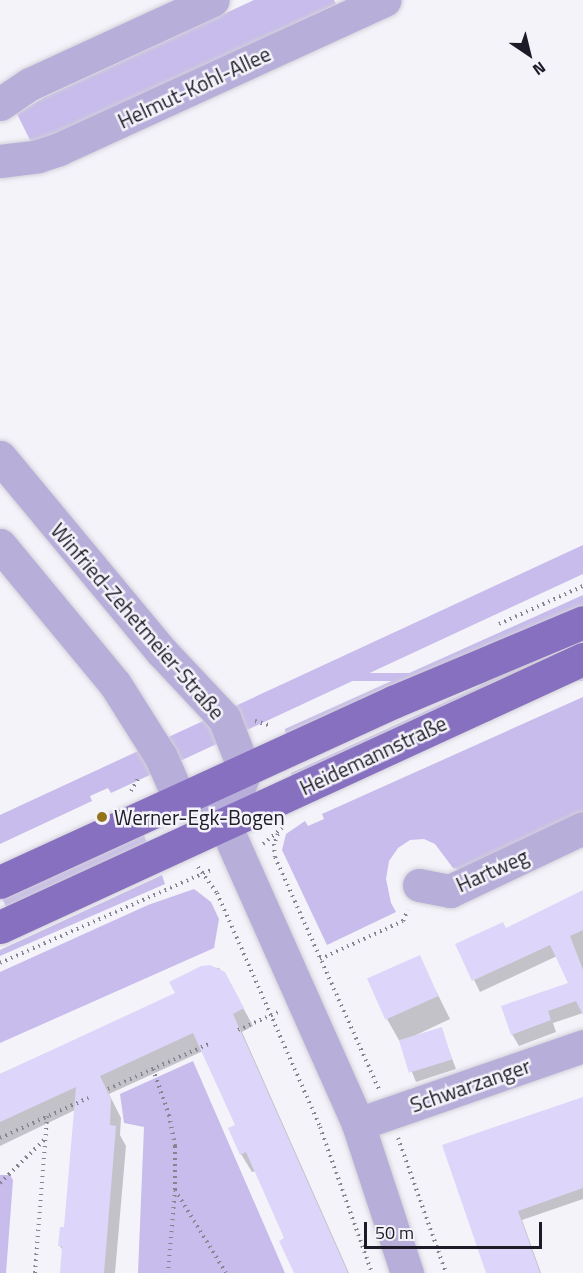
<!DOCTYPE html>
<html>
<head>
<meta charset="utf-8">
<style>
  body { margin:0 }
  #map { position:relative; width:583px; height:1273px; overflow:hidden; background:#f4f3fa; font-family:"Titillium Web",sans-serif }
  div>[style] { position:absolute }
  .green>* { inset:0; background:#c7bceb; transform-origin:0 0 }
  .shadow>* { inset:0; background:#0003 }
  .building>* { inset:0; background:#ded6fa; transform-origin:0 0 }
  .path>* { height:4px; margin-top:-2px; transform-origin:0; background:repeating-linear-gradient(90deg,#86848e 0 1.5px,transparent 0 6px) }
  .roads { filter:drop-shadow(0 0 2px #d2d0d8) drop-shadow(0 0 2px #d2d0d8) }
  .minor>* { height:33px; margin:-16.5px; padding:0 16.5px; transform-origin:16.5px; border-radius:16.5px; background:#b8aeda }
  .major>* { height:33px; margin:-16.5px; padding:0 16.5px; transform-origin:16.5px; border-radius:16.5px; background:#8770c0 }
  .dots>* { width:16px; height:16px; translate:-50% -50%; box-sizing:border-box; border:3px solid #f4f3fa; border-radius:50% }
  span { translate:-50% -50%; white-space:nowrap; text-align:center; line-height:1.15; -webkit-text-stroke:5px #f4f3fa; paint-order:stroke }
  .street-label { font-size:21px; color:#1e1b28 }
  .poi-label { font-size:21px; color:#1e1b28 }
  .left { translate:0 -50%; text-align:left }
  .north { position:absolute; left:499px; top:24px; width:60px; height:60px; -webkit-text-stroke:4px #f4f3fa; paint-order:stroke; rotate:145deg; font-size:16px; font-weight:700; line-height:24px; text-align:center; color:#1e1b28 }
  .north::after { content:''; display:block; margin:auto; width:21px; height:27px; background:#1e1b28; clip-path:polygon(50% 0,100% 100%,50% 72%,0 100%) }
  .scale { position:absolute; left:364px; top:1222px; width:178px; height:27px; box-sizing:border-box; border:3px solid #1e1b28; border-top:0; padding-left:8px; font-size:18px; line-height:21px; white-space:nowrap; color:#1e1b28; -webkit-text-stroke:4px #f4f3fa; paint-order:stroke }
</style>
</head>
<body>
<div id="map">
  <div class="green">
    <i style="clip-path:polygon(254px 0,334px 0,336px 4px,55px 137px,31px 142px,17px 114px,43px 98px)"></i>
    <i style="clip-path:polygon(583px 545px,583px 574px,111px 793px,108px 788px,90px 796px,92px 801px,0 844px,0 815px)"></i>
    <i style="clip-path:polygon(583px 595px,583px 606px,286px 738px,285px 729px)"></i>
    <i style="clip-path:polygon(583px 631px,583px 645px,292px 779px,291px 773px,478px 687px,498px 668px)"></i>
    <i style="left:583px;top:673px;width:8px;height:239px;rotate:90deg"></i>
    <i style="clip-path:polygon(583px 697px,583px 814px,463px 870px,453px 868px,435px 844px,424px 839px,410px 840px,398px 848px,389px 861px,386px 879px,391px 903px,396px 912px,327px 945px,282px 850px,286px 834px,305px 821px,308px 826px,324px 819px,322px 814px)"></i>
    <i style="left:141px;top:829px;width:17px;height:155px;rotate:66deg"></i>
    <i style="clip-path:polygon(162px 875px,165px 884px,0 956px,0 950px)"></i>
    <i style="clip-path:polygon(194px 889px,211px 902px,219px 919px,214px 948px,0 1043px,0 972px,148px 905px)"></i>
    <i style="clip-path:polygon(193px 1061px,285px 1273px,138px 1273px,144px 1127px,124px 1123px,120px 1094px)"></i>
    <i style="clip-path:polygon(0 1175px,10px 1175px,13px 1180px,6px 1273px,0 1273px)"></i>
  </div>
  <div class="shadow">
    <i style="clip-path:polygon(583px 892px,583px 1013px,553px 1023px,556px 1032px,519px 1046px,512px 1034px,570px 984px,557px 956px,480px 992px,457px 945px,506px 930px)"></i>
    <i style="clip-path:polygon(419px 957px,450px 1019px,416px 1035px,417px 1037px,441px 1029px,456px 1069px,416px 1082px,400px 1042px,387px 1019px)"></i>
    <i style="clip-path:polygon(202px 967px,219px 968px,227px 978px,253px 1026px,242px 1032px,349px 1273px,296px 1273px,286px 1239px,256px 1171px,252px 1172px,241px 1154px,237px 1126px,203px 1051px,109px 1094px,121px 1118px,120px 1135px,126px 1146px,115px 1273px,61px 1273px,63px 1251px,60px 1246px,66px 1229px,75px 1110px,0 1146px,0 1074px,177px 994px)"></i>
    <i style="clip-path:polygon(583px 1099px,583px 1199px,522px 1220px,541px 1273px,488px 1273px,443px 1146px)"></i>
  </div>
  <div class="building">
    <i style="clip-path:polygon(583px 890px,583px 930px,570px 936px,583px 970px,583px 1015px,576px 1001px,548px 1011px,551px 1020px,511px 1035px,501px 1006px,568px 983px,550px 945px,472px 981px,455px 944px,503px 922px,506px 928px)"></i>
    <i style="left:420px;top:955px;width:45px;height:58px;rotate:66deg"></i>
    <i style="clip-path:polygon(210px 965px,225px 972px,244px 1008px,233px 1014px,348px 1273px,294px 1273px,279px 1241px,284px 1238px,246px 1152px,240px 1155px,228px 1128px,235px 1125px,193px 1033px,100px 1076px,111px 1099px,110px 1125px,116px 1126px,104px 1273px,60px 1273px,62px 1246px,58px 1246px,60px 1227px,64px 1227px,76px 1087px,0 1122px,0 1074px,175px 993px,169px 982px,201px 966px)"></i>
    <i style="left:442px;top:1027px;width:34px;height:45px;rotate:73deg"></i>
    <i style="clip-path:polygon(583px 1097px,583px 1188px,518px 1211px,540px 1273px,486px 1273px,442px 1145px)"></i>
  </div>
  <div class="path">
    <i style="left:499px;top:624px;width:92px;rotate:-24.3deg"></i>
    <i style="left:255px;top:721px;width:17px;rotate:17deg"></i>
    <i style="left:131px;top:791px;width:16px;rotate:-60deg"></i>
    <i style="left:278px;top:834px;width:11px;rotate:112deg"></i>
    <i style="left:274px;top:844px;width:13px;rotate:86deg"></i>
    <i style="left:275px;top:857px;width:254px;rotate:65.9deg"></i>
    <i style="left:263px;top:844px;width:25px;rotate:-40deg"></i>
    <i style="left:198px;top:867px;width:32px;rotate:54deg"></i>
    <i style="left:217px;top:893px;width:256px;rotate:66.2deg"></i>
    <i style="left:320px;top:1127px;width:155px;rotate:70.4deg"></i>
    <i style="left:320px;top:959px;width:91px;rotate:-24.6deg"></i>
    <i style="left:403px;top:921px;width:12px;rotate:-66deg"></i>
    <i style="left:0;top:963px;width:233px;rotate:-23.8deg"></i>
    <i style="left:238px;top:1030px;width:44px;rotate:-24.2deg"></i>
    <i style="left:153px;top:1069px;width:49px;rotate:70.8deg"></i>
    <i style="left:169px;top:1115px;width:32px;rotate:79deg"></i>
    <i style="left:175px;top:1146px;width:43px;rotate:90deg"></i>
    <i style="left:175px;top:1189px;width:84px;rotate:94.8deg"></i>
    <i style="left:108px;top:1089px;width:113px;rotate:-24.1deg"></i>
    <i style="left:0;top:1138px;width:97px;rotate:-24.4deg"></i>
    <i style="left:398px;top:1138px;width:143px;rotate:70.4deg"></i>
    <i style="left:0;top:1183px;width:62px;rotate:-44.3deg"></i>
    <i style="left:175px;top:1190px;width:97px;rotate:58.4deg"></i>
    <i style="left:35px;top:1273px;width:157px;rotate:-85.6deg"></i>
  </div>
  <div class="roads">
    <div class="minor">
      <i style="left:0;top:104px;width:36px;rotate:-34deg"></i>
      <i style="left:30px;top:84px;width:201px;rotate:-24.7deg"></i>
      <i style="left:0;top:161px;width:38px;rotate:-7deg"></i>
      <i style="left:38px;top:156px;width:22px;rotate:-18deg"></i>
      <i style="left:59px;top:149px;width:358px;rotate:-24.6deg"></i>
      <i style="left:0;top:457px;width:254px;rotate:50.3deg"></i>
      <i style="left:162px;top:652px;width:91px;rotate:46.8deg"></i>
      <i style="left:224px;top:718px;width:57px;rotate:68.4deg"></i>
      <i style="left:245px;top:771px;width:58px;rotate:110.3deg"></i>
      <i style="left:0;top:545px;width:180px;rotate:50.4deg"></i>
      <i style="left:115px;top:684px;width:86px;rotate:57.8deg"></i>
      <i style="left:161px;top:757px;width:47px;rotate:66.2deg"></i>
      <i style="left:180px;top:800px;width:51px;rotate:29.1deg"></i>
      <i style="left:225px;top:825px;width:327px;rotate:66deg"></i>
      <i style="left:358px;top:1124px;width:157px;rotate:71.8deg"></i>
      <i style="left:419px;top:885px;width:32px;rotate:11deg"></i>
      <i style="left:450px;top:891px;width:147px;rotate:-25.3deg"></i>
      <i style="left:358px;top:1124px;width:238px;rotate:-19.1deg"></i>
    </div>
    <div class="major">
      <i style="left:0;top:882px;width:432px;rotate:-24.6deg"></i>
      <i style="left:393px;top:702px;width:206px;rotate:-22.8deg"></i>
      <i style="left:0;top:927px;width:642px;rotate:-24.69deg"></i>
    </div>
  </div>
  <div class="dots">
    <i style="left:102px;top:817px;background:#95731b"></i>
  </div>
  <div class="street-label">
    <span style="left:194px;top:87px;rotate:-25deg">Helmut-Kohl-Allee</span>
    <span style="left:138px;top:621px;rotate:49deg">Winfried-Zehetmeier-Straße</span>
    <span style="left:373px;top:755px;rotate:-25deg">Heidemannstraße</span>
    <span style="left:492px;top:870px;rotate:-24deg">Hartweg</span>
    <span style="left:470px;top:1085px;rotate:-19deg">Schwarzanger</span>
  </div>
  <div class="poi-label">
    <span class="left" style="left:114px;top:817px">Werner-Egk-Bogen</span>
  </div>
  <div class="north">N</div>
  <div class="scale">50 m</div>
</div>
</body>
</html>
